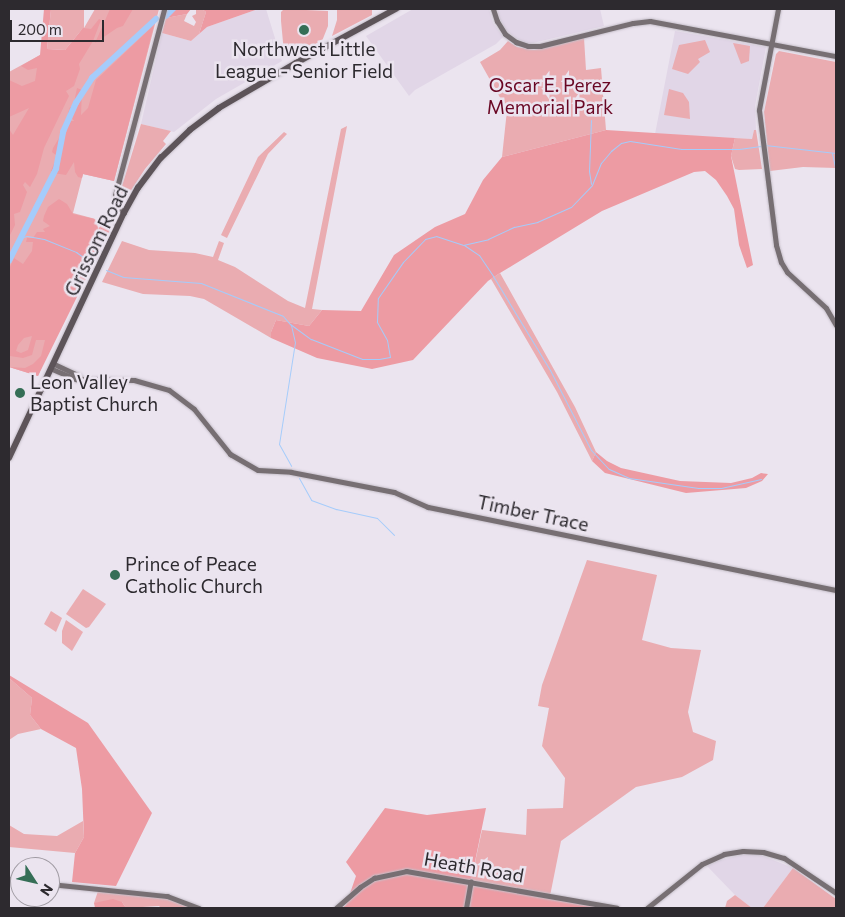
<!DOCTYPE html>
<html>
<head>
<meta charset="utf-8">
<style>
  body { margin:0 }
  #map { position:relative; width:845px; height:917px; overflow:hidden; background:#ebe4ef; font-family:Commissioner,sans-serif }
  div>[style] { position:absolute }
  .built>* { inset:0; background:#e1d6e7 }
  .green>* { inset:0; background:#eaacb1 }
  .forest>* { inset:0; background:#ed9ba3 }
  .stream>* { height:1px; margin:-0.5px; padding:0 0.5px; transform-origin:0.5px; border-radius:0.5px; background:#a5ccfb }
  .river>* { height:5.5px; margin:-2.75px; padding:0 2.75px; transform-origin:2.75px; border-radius:2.75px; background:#a5ccfb }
  .roads { filter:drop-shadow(0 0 1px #c5bfc9) drop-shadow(0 0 1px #c5bfc9) }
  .secondary>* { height:5px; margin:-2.5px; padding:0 2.5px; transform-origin:2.5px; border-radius:2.5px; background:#776f73 }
  .primary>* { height:5.5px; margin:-2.75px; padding:0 2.75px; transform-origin:2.75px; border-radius:2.75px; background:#5d5459 }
  .dots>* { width:14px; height:14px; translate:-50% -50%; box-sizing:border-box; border:2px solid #ebe4ef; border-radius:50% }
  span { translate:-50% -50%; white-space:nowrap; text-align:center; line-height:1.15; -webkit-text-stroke:5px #ebe4ef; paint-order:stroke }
  .poi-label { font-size:19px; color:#2d2a2f }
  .left { translate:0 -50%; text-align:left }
  .park-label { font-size:19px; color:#690623 }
  .street-label { font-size:19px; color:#2d2a2f }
  .frame { position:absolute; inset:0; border:10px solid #2d2a2f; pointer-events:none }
  .north { position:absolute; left:10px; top:857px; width:50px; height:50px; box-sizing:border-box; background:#ebe4ef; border:1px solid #9f9aa2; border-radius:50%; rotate:125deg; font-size:14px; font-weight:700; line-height:20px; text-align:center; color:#2d2a2f }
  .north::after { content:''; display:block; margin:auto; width:18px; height:22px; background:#356e56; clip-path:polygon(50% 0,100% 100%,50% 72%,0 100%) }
  .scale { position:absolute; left:10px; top:20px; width:94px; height:22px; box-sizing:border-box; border:2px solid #2d2a2f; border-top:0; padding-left:6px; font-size:15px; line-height:18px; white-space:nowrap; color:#2d2a2f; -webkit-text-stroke:4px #ebe4ef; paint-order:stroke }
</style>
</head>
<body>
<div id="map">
  <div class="built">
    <i style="clip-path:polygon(258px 9px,266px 9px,282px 61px,216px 99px,174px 132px,141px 124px,162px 33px,191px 41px,207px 27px)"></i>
    <i style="clip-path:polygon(413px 9px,489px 9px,493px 23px,503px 37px,496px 44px,415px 90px,409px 96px,366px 36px)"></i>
    <i style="clip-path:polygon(497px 9px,600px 9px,604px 26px,529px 44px,516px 38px,506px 30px,500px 19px)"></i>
    <i style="clip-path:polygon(675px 31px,766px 47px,755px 106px,756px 130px,754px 130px,752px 139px,655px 134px)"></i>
    <i style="clip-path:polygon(745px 854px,758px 854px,793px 868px,763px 908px,752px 908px,735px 895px,707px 866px,717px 861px)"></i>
  </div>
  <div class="green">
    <i style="clip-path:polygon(51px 9px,84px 9px,84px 28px,95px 9px,159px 9px,114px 181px,83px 174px,73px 213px,103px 221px,38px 376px,9px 367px,9px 72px,40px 55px,36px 96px,83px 28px,65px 50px,47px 49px)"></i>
    <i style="clip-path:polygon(190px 9px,202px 9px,206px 12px,199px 34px,191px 41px,162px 33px,166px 18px,187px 14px,184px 21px,194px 26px,196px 22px,192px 16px,196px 14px,196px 10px)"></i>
    <i style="clip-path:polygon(284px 9px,328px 11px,328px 26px,322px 41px,293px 54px,284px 53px,281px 21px,281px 12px)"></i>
    <i style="clip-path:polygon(337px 9px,372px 9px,372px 15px,332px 36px,337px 20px)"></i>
    <i style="clip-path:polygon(584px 38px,586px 70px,601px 68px,606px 130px,502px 157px,507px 110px,480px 62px,500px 50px,508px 41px,517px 47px,534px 50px)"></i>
    <i style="clip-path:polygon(705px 40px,710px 52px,698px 59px,700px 62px,688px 74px,672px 69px,679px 45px)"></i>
    <i style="clip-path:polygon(733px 43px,750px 46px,749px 61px,741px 64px)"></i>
    <i style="clip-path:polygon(779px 51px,836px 62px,836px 168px,803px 167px,770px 171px,764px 112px,776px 54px)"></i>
    <i style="clip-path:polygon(669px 89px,683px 93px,689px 102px,690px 119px,664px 115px)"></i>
    <i style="clip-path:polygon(141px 124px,171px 131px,163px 141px,166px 144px,145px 169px,122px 204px,118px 201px,119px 196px)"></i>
    <i style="clip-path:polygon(347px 126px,312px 309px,322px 310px,309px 326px,276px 320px,271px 332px,271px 338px,204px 299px,190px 296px,143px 294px,102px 282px,122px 241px,149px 250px,195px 253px,213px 257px,219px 241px,224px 243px,218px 260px,235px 267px,288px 301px,305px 308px,341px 129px)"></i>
    <i style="clip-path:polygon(754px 130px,756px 130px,762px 169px,739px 170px,735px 169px,731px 156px,735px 138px,752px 139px)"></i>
    <i style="clip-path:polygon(284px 132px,287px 134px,268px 154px,227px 238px,221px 235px,258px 157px)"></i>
    <i style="clip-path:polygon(500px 273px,575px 407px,596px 452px,592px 461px,557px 392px,491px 279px)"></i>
    <i style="clip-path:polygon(587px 560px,657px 575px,642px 640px,671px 648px,701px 650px,688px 712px,693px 732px,716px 741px,713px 760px,682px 777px,636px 787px,561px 841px,550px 896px,471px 881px,482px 830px,526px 835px,527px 809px,563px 808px,565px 778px,542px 746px,549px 708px,538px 706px,542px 685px)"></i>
    <i style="clip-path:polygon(83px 589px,106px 604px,89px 627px,86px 628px,66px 614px)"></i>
    <i style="clip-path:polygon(51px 611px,62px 618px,56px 632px,44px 624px)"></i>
    <i style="clip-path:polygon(66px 620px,83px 632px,72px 651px,62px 643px,62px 631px)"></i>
    <i style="clip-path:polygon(9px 678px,32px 698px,30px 715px,41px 729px,18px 734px,9px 740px)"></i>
    <i style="clip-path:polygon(83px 821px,84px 837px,75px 853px,9px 847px,9px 825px,24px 834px,57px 836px)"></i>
    <i style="clip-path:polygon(793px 868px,836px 899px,836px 908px,763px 908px)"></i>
    <i style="clip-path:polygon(98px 891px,169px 899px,194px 908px,161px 908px,159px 906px,126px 908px,122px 902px,94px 903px)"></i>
    <i style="clip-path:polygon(735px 895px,752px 908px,725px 908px,727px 901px)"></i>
  </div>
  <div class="forest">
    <i style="clip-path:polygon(44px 9px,51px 9px,47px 49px,65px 50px,83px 28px,91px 29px,99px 19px,101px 20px,93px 41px,79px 64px,80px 69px,74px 86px,66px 91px,69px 96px,44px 148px,37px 174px,30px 187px,25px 182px,23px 185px,27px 192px,20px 212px,14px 214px,15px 225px,9px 237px,9px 129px,13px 135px,29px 108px,9px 117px,9px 80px,22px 86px,35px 81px,37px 68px,28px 70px,21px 66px,40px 55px)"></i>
    <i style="clip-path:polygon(110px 9px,133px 9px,123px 26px,117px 28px,95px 43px)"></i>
    <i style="clip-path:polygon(168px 9px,191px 9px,187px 14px,166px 18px)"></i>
    <i style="clip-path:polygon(202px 9px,258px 9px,207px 27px,199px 34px,206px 12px)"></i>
    <i style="clip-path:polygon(154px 25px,114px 181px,83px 174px,82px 178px,78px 177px,75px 172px,74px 162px,66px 175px,53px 173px,51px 171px,57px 156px,52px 152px,53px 148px,62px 133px,65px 121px,74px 121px,68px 113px,70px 107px,73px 107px,77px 88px,82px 90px,81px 115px,88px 108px,96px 80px)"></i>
    <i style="clip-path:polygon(606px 130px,735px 138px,731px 156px,753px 265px,747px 268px,739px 245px,734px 209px,727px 196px,716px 180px,705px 171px,694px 172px,602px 211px,500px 273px,488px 281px,413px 360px,372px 369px,317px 358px,271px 338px,271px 332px,276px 320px,309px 326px,322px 310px,361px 311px,394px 255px,435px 227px,465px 214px,483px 180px,502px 157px)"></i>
    <i style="clip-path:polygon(evenodd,59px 199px,67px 204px,73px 214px,103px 221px,111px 228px,38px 376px,9px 367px,25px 368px,33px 364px,41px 356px,45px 340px,36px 340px,32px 355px,23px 358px,10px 356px,9px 362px,9px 269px,14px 258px,23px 264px,32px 251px,33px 242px,26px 242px,27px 238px,33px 238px,37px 232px,45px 232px,43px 229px,50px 226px,43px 221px,44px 216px,48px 207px,59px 199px,32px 336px,28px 350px,21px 353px,16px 351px,18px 345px,24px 338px,32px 336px)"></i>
    <i style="clip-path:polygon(596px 452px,607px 461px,621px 468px,680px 481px,731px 483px,752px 478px,761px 473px,768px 474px,762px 481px,746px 488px,686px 493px,605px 473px,592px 461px)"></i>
    <i style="clip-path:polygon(9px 675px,88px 723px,152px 813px,116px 886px,72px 882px,75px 853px,84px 837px,82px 789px,76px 748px,41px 729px,30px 715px,32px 698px,9px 678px)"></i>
    <i style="clip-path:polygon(385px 808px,427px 815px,486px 808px,471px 881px,612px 908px,342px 908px,346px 905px,356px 876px,346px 862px)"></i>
    <i style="clip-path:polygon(113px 899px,122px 902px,126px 908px,95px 908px,94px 903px)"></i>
  </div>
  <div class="stream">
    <i style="left:591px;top:120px;width:51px;rotate:92.2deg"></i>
    <i style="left:589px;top:171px;width:13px;rotate:81deg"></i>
    <i style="left:765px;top:145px;width:71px;rotate:6.4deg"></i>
    <i style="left:832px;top:153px;width:14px;rotate:78deg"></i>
    <i style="left:20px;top:238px;width:7px;rotate:-16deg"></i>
    <i style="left:27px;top:236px;width:17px;rotate:10deg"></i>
    <i style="left:44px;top:239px;width:35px;rotate:22deg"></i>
    <i style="left:76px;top:252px;width:17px;rotate:36deg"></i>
    <i style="left:464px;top:245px;width:18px;rotate:34deg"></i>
    <i style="left:479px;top:255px;width:25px;rotate:56deg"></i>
    <i style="left:493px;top:276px;width:110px;rotate:58.8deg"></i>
    <i style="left:550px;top:370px;width:90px;rotate:62.9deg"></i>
    <i style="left:591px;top:450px;width:26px;rotate:47deg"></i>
    <i style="left:609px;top:469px;width:22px;rotate:24deg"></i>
    <i style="left:629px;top:478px;width:70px;rotate:8.2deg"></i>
    <i style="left:698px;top:488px;width:23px"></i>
    <i style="left:721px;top:488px;width:41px;rotate:-12.7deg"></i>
    <i style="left:106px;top:270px;width:18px;rotate:22deg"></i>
    <i style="left:123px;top:277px;width:78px;rotate:4.4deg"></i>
    <i style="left:201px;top:283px;width:88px;rotate:21.9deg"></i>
    <i style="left:283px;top:316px;width:11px;rotate:49deg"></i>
    <i style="left:290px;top:324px;width:26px;rotate:36deg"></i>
    <i style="left:311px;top:339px;width:55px;rotate:21.4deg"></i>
    <i style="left:362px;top:359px;width:17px"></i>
    <i style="left:379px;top:359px;width:11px;rotate:-10deg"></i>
    <i style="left:390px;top:357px;width:17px;rotate:-100deg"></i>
    <i style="left:387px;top:340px;width:21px;rotate:-119deg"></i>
    <i style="left:377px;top:322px;width:24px;rotate:-88deg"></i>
    <i style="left:378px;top:298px;width:44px;rotate:-55.2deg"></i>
    <i style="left:403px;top:262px;width:32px;rotate:-46deg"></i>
    <i style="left:425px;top:239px;width:11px;rotate:-15deg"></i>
    <i style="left:436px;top:236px;width:28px;rotate:18deg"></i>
    <i style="left:463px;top:245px;width:26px;rotate:-13deg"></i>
    <i style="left:488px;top:239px;width:29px;rotate:-25deg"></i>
    <i style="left:514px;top:227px;width:24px;rotate:-12deg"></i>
    <i style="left:537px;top:222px;width:37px;rotate:-24deg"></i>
    <i style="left:571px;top:207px;width:30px;rotate:-46deg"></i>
    <i style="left:592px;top:185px;width:24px;rotate:-68deg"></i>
    <i style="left:601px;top:163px;width:16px;rotate:-50deg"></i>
    <i style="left:611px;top:151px;width:13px;rotate:-39deg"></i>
    <i style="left:621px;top:143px;width:9px;rotate:-13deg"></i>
    <i style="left:630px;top:141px;width:52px;rotate:8.9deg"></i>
    <i style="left:681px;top:149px;width:58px"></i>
    <i style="left:739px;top:149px;width:22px;rotate:-8deg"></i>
    <i style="left:291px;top:325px;width:17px;rotate:77deg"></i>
    <i style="left:295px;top:342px;width:103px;rotate:98.9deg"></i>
    <i style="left:279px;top:444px;width:25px;rotate:61deg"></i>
    <i style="left:299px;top:478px;width:25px;rotate:61deg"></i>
    <i style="left:311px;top:500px;width:27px;rotate:20deg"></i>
    <i style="left:336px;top:509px;width:42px;rotate:12.4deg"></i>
    <i style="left:377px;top:518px;width:24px;rotate:45deg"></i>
  </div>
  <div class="river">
    <i style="left:166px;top:16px;width:10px;rotate:-45deg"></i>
    <i style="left:9px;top:261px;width:103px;rotate:-62.9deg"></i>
    <i style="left:56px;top:169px;width:38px;rotate:-79deg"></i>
    <i style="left:63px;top:132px;width:32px;rotate:-66deg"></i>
    <i style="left:76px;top:103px;width:30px;rotate:-57deg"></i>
    <i style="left:92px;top:78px;width:87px;rotate:-42.7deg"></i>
  </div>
  <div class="roads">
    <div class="secondary">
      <i style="left:493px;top:9px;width:13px;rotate:72deg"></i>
      <i style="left:497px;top:21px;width:15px;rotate:58deg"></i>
      <i style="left:505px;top:34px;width:14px;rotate:36deg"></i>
      <i style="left:516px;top:42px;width:13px;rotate:18deg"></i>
      <i style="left:528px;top:46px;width:12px"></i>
      <i style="left:540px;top:46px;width:96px;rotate:-13.9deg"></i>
      <i style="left:633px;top:23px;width:17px;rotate:-7deg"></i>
      <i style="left:650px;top:21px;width:189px;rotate:10.7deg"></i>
      <i style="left:778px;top:9px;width:103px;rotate:100.7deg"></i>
      <i style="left:759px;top:110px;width:136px;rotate:82.8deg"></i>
      <i style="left:776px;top:245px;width:18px;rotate:74deg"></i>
      <i style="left:781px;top:262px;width:12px;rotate:59deg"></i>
      <i style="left:787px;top:272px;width:53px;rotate:42.7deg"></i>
      <i style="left:826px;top:308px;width:20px;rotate:60deg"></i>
      <i style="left:124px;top:213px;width:12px;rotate:-132deg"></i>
      <i style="left:116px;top:204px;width:9px;rotate:-96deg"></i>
      <i style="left:115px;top:195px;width:192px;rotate:-75.2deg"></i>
      <i style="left:54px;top:364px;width:26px;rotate:25deg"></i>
      <i style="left:78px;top:375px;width:4px;rotate:56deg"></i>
      <i style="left:52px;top:369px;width:26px;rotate:23deg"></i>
      <i style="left:76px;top:379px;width:58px;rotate:1deg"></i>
      <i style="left:134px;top:380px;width:36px;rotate:16deg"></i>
      <i style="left:169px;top:390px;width:31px;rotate:37deg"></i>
      <i style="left:194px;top:409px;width:58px;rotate:51.3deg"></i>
      <i style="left:230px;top:454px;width:32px;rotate:30deg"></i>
      <i style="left:258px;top:470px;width:33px;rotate:3deg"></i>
      <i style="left:291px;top:472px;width:105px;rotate:11deg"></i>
      <i style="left:394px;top:492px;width:37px;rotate:24deg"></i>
      <i style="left:428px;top:507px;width:416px;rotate:11.5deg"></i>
      <i style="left:9px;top:879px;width:11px;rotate:10deg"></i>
      <i style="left:50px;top:884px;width:118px;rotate:5.9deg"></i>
      <i style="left:167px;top:896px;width:34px;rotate:21deg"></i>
      <i style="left:336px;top:908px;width:32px;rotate:-41deg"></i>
      <i style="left:360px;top:887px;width:17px;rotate:-33deg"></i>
      <i style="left:374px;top:878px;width:33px;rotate:-12deg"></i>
      <i style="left:406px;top:871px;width:214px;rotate:9.9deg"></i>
      <i style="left:466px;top:908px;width:27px;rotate:-80deg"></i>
      <i style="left:647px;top:908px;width:70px;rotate:-38.7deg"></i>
      <i style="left:702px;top:864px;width:24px;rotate:-24deg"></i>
      <i style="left:724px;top:854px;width:19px;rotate:-9deg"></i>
      <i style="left:743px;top:851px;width:20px;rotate:3deg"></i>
      <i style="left:763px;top:852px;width:22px;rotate:16deg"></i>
      <i style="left:784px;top:858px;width:63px;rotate:33.9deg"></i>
    </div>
    <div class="primary">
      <i style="left:9px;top:458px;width:271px;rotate:-64.9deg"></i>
      <i style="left:124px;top:213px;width:29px;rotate:-61deg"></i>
      <i style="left:138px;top:188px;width:38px;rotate:-53deg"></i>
      <i style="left:161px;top:158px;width:40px;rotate:-44deg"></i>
      <i style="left:190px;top:130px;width:36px;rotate:-37deg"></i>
      <i style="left:219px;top:108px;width:89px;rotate:-30.3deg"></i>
      <i style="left:296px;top:63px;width:114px;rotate:-28.4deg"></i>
    </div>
  </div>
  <div class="dots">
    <i style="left:304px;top:30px;background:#356e56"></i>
    <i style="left:20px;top:393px;background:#356e56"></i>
    <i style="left:115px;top:575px;background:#356e56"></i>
  </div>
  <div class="poi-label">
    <span style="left:304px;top:60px">Northwest Little<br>League - Senior Field</span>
    <span class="left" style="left:30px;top:393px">Leon Valley<br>Baptist Church</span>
    <span class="left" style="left:125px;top:575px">Prince of Peace<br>Catholic Church</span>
  </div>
  <div class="park-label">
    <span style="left:550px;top:96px">Oscar E. Perez<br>Memorial Park</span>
  </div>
  <div class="street-label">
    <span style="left:96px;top:241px;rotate:-64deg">Grissom Road</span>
    <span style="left:533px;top:513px;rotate:12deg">Timber Trace</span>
    <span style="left:474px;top:867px;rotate:10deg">Heath Road</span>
  </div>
  <div class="frame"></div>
  <div class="north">N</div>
  <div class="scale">200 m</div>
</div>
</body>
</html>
